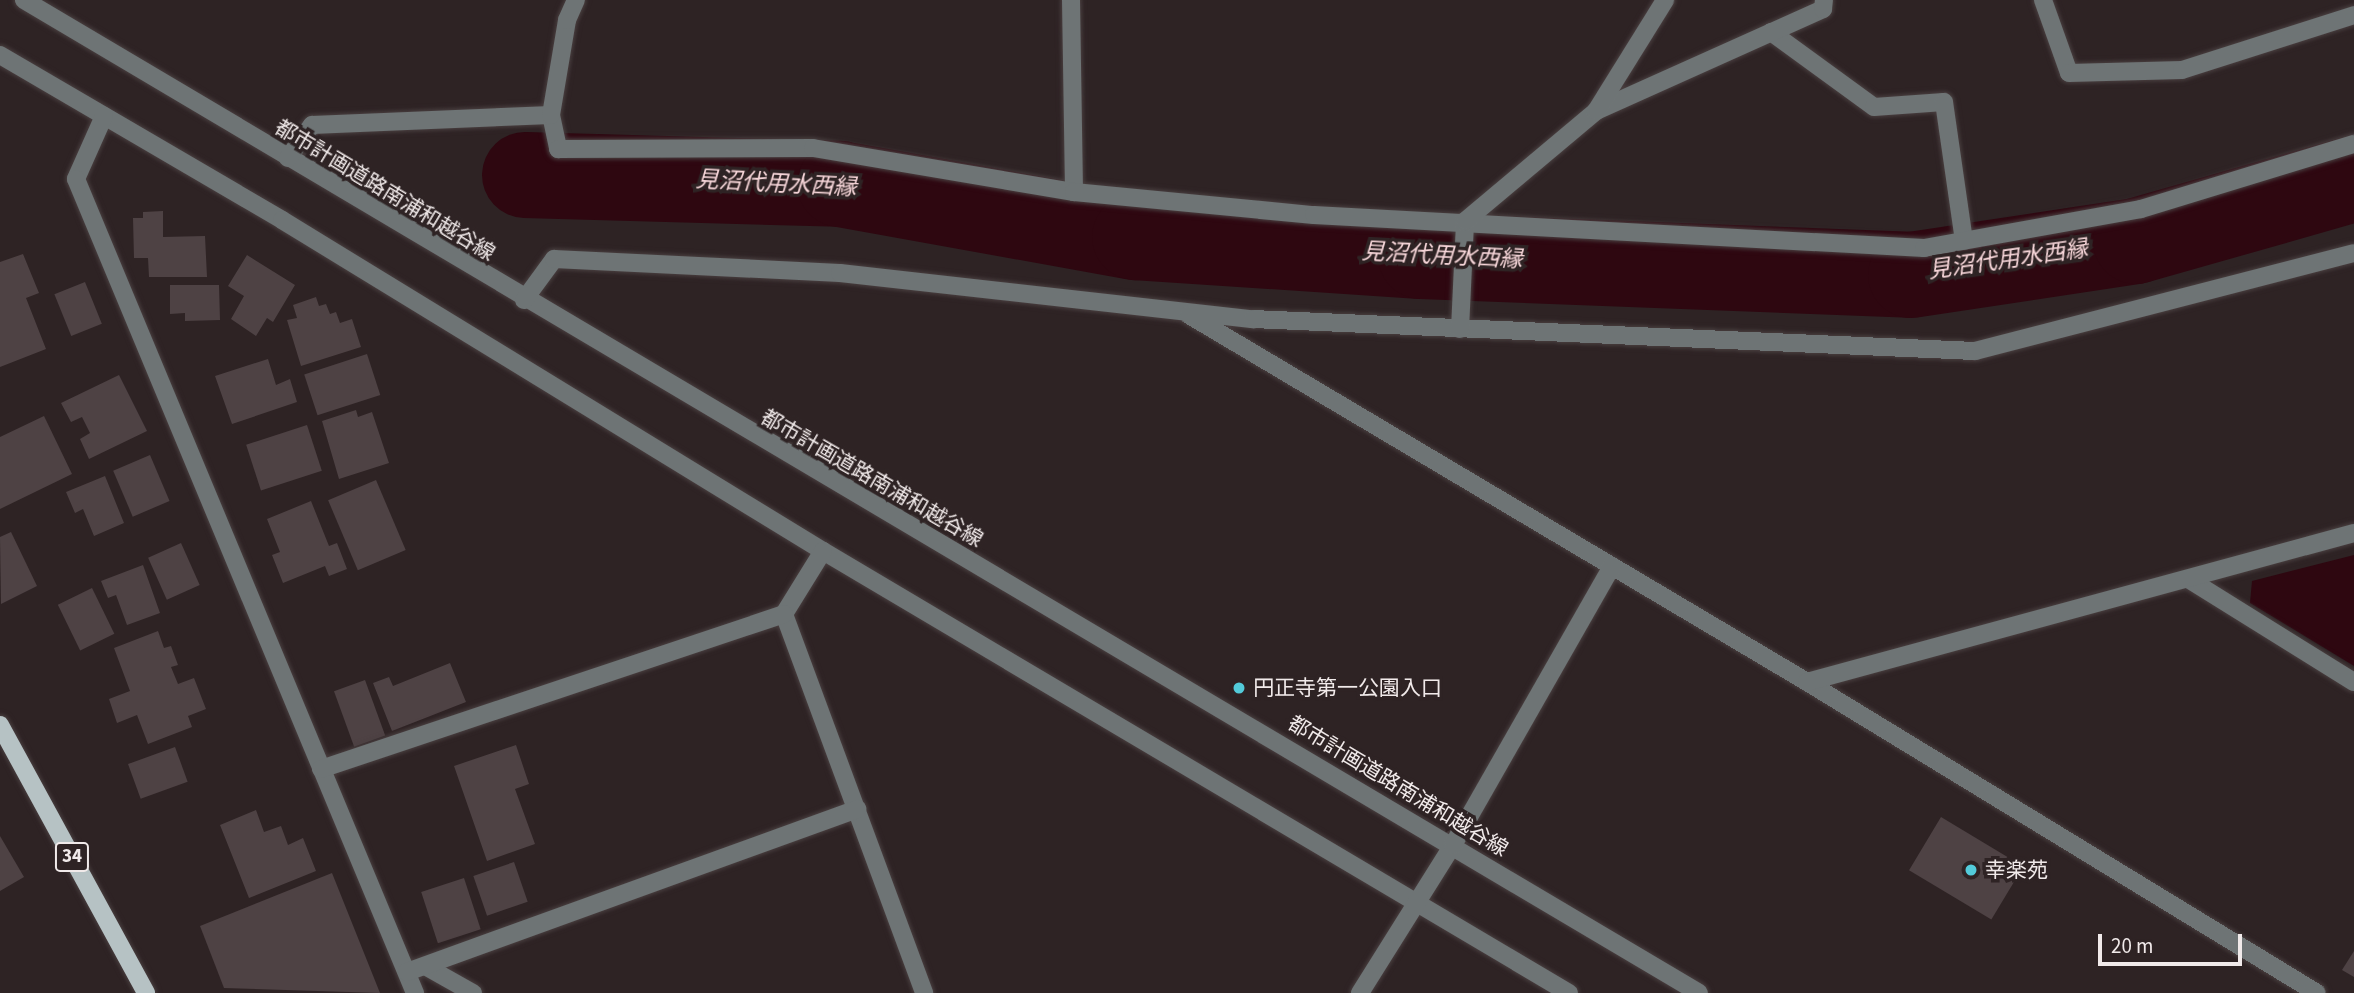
<!DOCTYPE html>
<html>
<head>
<meta charset="utf-8">
<style>
  body { margin:0 }
  #map { position:relative; width:2354px; height:993px; overflow:hidden; background:#2e2324; font-family:"Source Sans 3","Noto Sans JP",sans-serif }
  div>[style] { position:absolute }
  .water>* { inset:0; background:#2e0710 }
  .river>* { height:86px; margin:-43px; padding:0 43px; transform-origin:43px; border-radius:43px; background:#2e0710 }
  .building>* { inset:0; background:#4e4244; transform-origin:0 0 }
  .roads { filter:drop-shadow(0 0 2px #493f40) drop-shadow(0 0 2px #493f40) }
  .minor>* { height:18px; margin:-9px; padding:0 9px; transform-origin:9px; border-radius:9px; background:#6e7475 }
  .major>* { height:18px; margin:-9px; padding:0 9px; transform-origin:9px; border-radius:9px; background:#b6c2c4 }
  .dots>* { width:19px; height:19px; translate:-50% -50%; box-sizing:border-box; border:4px solid #2e2324; border-radius:50% }
  span { translate:-50% -50%; white-space:nowrap; text-align:center; line-height:1.15; -webkit-text-stroke:7px #2e2324; paint-order:stroke }
  .shield-label span { padding:2px 5px; background:#2e2324; border:2px solid; border-radius:5px; -webkit-text-stroke-width:0 }
  .shield-label { font-size:19px; color:#f1eaea; font-weight:700 }
  .street-label { font-size:21px; color:#f1eaea }
  .poi-label { font-size:21px; color:#f1eaea }
  .left { translate:0 -50%; text-align:left }
  .water-label { font-size:23px; color:#f8d7da; font-style:italic }
  .scale { position:absolute; left:2098px; top:934px; width:144px; height:32px; box-sizing:border-box; border:4px solid #f1eaea; border-top:0; padding-left:9px; font-size:21px; line-height:24px; white-space:nowrap; color:#f1eaea; -webkit-text-stroke:5px #2e2324; paint-order:stroke }
</style>
</head>
<body>
<div id="map">
  <div class="water">
    <i style="clip-path:polygon(2354px 555px,2354px 666px,2250px 603px,2252px 581px)"></i>
  </div>
  <div class="river">
    <i style="left:525px;top:175px;width:315px;rotate:1.6deg"></i>
    <i style="left:840px;top:184px;width:300px;rotate:10.2deg"></i>
    <i style="left:1135px;top:237px;width:287px;rotate:3.8deg"></i>
    <i style="left:1421px;top:256px;width:490px;rotate:2.2deg"></i>
    <i style="left:1911px;top:275px;width:228px;rotate:-8.6deg"></i>
    <i style="left:2136px;top:241px;width:227px;rotate:-15.9deg"></i>
  </div>
  <div class="building">
    <i style="clip-path:polygon(163px 211px,163px 237px,205px 236px,207px 277px,149px 277px,148px 258px,134px 258px,133px 218px,143px 218px,143px 212px)"></i>
    <i style="clip-path:polygon(23px 254px,39px 293px,26px 298px,46px 349px,0 367px,0 262px)"></i>
    <i style="clip-path:polygon(247px 255px,295px 285px,273px 322px,267px 318px,256px 336px,231px 319px,244px 296px,228px 286px)"></i>
    <i style="left:85px;top:282px;width:45px;height:33px;rotate:68deg"></i>
    <i style="clip-path:polygon(170px 285px,219px 285px,220px 320px,185px 321px,185px 313px,170px 314px)"></i>
    <i style="clip-path:polygon(316px 297px,319px 306px,326px 304px,330px 314px,336px 312px,340px 323px,352px 319px,361px 347px,301px 366px,287px 320px,297px 318px,293px 305px)"></i>
    <i style="left:367px;top:354px;width:43px;height:66px;rotate:72deg"></i>
    <i style="clip-path:polygon(268px 359px,276px 385px,290px 379px,297px 402px,232px 424px,215px 376px)"></i>
    <i style="clip-path:polygon(119px 375px,147px 431px,89px 459px,80px 439px,90px 433px,82px 417px,71px 422px,61px 403px)"></i>
    <i style="clip-path:polygon(356px 410px,358px 417px,372px 412px,389px 463px,339px 479px,322px 421px)"></i>
    <i style="clip-path:polygon(44px 416px,72px 474px,0 509px,0 437px)"></i>
    <i style="left:307px;top:425px;width:48px;height:64px;rotate:72deg"></i>
    <i style="left:150px;top:455px;width:50px;height:40px;rotate:67deg"></i>
    <i style="clip-path:polygon(105px 476px,124px 523px,94px 536px,83px 509px,75px 513px,66px 492px)"></i>
    <i style="left:376px;top:480px;width:76px;height:52px;rotate:67deg"></i>
    <i style="clip-path:polygon(311px 501px,329px 546px,337px 543px,347px 569px,329px 576px,325px 566px,283px 583px,272px 555px,280px 552px,267px 519px)"></i>
    <i style="clip-path:polygon(11px 532px,37px 586px,1px 604px,0 537px)"></i>
    <i style="left:181px;top:543px;width:46px;height:36px;rotate:66deg"></i>
    <i style="clip-path:polygon(143px 565px,160px 613px,127px 625px,116px 595px,108px 598px,101px 581px)"></i>
    <i style="left:92px;top:588px;width:51px;height:38px;rotate:64deg"></i>
    <i style="clip-path:polygon(158px 631px,164px 648px,171px 646px,178px 665px,171px 667px,178px 684px,194px 678px,206px 709px,188px 716px,192px 727px,148px 744px,137px 715px,117px 723px,109px 699px,130px 691px,114px 648px)"></i>
    <i style="clip-path:polygon(450px 663px,466px 702px,392px 731px,373px 683px,389px 677px,393px 686px)"></i>
    <i style="left:365px;top:680px;width:59px;height:33px;rotate:70deg"></i>
    <i style="clip-path:polygon(516px 745px,529px 784px,515px 789px,535px 844px,487px 861px,454px 766px)"></i>
    <i style="left:175px;top:747px;width:37px;height:50px;rotate:70deg"></i>
    <i style="clip-path:polygon(256px 810px,264px 832px,281px 826px,288px 845px,303px 838px,316px 871px,249px 898px,220px 825px)"></i>
    <i style="left:1941px;top:817px;width:96px;height:62px;rotate:31deg"></i>
    <i style="clip-path:polygon(0 836px,24px 877px,0 891px)"></i>
    <i style="left:514px;top:862px;width:42px;height:43px;rotate:71deg"></i>
    <i style="clip-path:polygon(332px 873px,380px 993px,224px 988px,200px 926px)"></i>
    <i style="left:464px;top:878px;width:54px;height:45px;rotate:72deg"></i>
    <i style="clip-path:polygon(2354px 951px,2354px 977px,2342px 970px)"></i>
  </div>
  <div class="roads">
    <div class="minor">
      <i style="left:24px;top:0;width:1947px;rotate:30.66deg"></i>
      <i style="left:1071px;top:0;width:192px;rotate:89.1deg"></i>
      <i style="left:2043px;top:0;width:77px;rotate:70.4deg"></i>
      <i style="left:2069px;top:73px;width:113px;rotate:-1.5deg"></i>
      <i style="left:2182px;top:70px;width:181px;rotate:-17.7deg"></i>
      <i style="left:1771px;top:32px;width:127px;rotate:36.1deg"></i>
      <i style="left:1874px;top:107px;width:70px;rotate:-4.1deg"></i>
      <i style="left:1944px;top:102px;width:140px;rotate:81.8deg"></i>
      <i style="left:0;top:55px;width:327px;rotate:30.3deg"></i>
      <i style="left:282px;top:220px;width:634px;rotate:31.46deg"></i>
      <i style="left:823px;top:551px;width:867px;rotate:30.65deg"></i>
      <i style="left:1596px;top:111px;width:249px;rotate:-24.2deg"></i>
      <i style="left:1823px;top:9px;width:9px;rotate:-84deg"></i>
      <i style="left:551px;top:115px;width:35px;rotate:78deg"></i>
      <i style="left:558px;top:149px;width:255px;rotate:-0.2deg"></i>
      <i style="left:813px;top:148px;width:265px;rotate:9.6deg"></i>
      <i style="left:1074px;top:192px;width:241px;rotate:5.5deg"></i>
      <i style="left:1314px;top:215px;width:611px;rotate:3.1deg"></i>
      <i style="left:1924px;top:248px;width:220px;rotate:-10.2deg"></i>
      <i style="left:2141px;top:209px;width:223px;rotate:-17deg"></i>
      <i style="left:104px;top:116px;width:69px;rotate:114deg"></i>
      <i style="left:76px;top:179px;width:882px;rotate:67.39deg"></i>
      <i style="left:288px;top:158px;width:41px;rotate:-54deg"></i>
      <i style="left:312px;top:125px;width:239px;rotate:-2.4deg"></i>
      <i style="left:551px;top:115px;width:96px;rotate:-80.4deg"></i>
      <i style="left:567px;top:20px;width:22px;rotate:-66deg"></i>
      <i style="left:524px;top:300px;width:51px;rotate:-53.8deg"></i>
      <i style="left:554px;top:259px;width:286px;rotate:2.8deg"></i>
      <i style="left:840px;top:273px;width:416px;rotate:6.4deg"></i>
      <i style="left:1253px;top:319px;width:723px;rotate:2.54deg"></i>
      <i style="left:1975px;top:351px;width:391px;rotate:-14.5deg"></i>
      <i style="left:1189px;top:315px;width:719px;rotate:30.7deg"></i>
      <i style="left:1807px;top:682px;width:597px;rotate:31.38deg"></i>
      <i style="left:1460px;top:329px;width:108px;rotate:-87.3deg"></i>
      <i style="left:1465px;top:221px;width:171px;rotate:-40deg"></i>
      <i style="left:1596px;top:111px;width:131px;rotate:-58.1deg"></i>
      <i style="left:823px;top:551px;width:74px;rotate:121.8deg"></i>
      <i style="left:784px;top:614px;width:404px;rotate:69.7deg"></i>
      <i style="left:2190px;top:580px;width:193px;rotate:31.9deg"></i>
      <i style="left:1807px;top:682px;width:567px;rotate:-15.24deg"></i>
      <i style="left:321px;top:769px;width:488px;rotate:-18.5deg"></i>
      <i style="left:425px;top:966px;width:55px;rotate:29.4deg"></i>
      <i style="left:407px;top:972px;width:479px;rotate:-19.9deg"></i>
      <i style="left:1360px;top:993px;width:175px;rotate:-57.9deg"></i>
      <i style="left:1453px;top:845px;width:321px;rotate:-60.3deg"></i>
    </div>
    <div class="major">
      <i style="left:0;top:725px;width:305px;rotate:61.4deg"></i>
    </div>
  </div>
  <div class="dots">
    <i style="left:1239px;top:688px;background:#53cbda"></i>
    <i style="left:1971px;top:870px;background:#53cbda"></i>
  </div>
  <div class="shield-label">
    <span style="left:72px;top:857px">34</span>
  </div>
  <div class="street-label">
    <span style="left:385px;top:190px;rotate:31deg">都市計画道路南浦和越谷線</span>
    <span style="left:872px;top:478px;rotate:30deg">都市計画道路南浦和越谷線</span>
    <span style="left:1398px;top:786px;rotate:31deg">都市計画道路南浦和越谷線</span>
  </div>
  <div class="poi-label">
    <span class="left" style="left:1253px;top:688px">円正寺第一公園入口</span>
    <span class="left" style="left:1985px;top:870px">幸楽苑</span>
  </div>
  <div class="water-label">
    <span style="left:776px;top:184px;rotate:3deg">見沼代用水西縁</span>
    <span style="left:1442px;top:256px;rotate:3deg">見沼代用水西縁</span>
    <span style="left:2008px;top:260px;rotate:-8deg">見沼代用水西縁</span>
  </div>
  <div class="scale">20 m</div>
</div>
</body>
</html>
